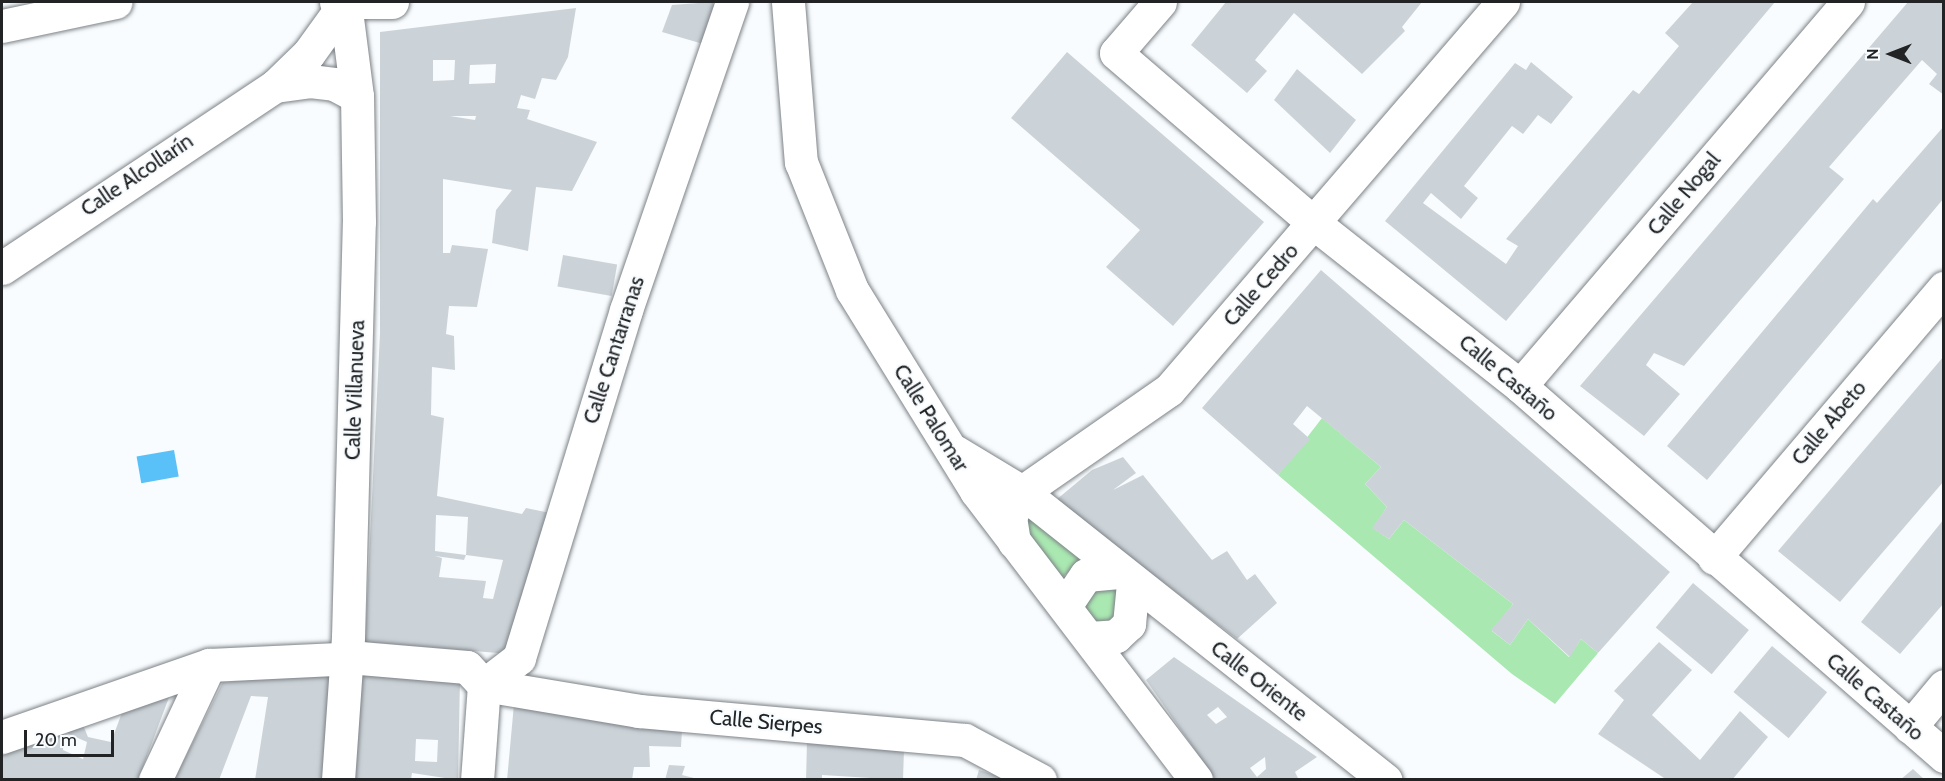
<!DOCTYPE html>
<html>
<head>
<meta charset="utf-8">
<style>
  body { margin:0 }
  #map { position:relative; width:1945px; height:781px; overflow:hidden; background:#f9fcfe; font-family:Cabin,sans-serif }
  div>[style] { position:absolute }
  .green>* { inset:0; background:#aae8b1 }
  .water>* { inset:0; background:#59c1f7; transform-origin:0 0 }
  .building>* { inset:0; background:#ccd3d8; transform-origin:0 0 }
  .roads { filter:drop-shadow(0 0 2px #7c8287) drop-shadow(0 0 2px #7c8287) }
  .minor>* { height:33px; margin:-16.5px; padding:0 16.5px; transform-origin:16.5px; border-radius:16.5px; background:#fff }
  span { translate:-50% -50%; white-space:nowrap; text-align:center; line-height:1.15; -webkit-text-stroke:4.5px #f9fcfe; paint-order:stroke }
  .street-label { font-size:21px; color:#212325 }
  .frame { position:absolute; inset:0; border:3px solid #212325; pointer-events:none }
  .north { position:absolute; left:1861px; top:24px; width:60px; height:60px; -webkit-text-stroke:4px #f9fcfe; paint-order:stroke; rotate:270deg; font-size:16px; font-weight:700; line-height:24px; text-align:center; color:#212325 }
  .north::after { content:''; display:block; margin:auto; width:21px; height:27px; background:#212325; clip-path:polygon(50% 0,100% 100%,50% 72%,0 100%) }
  .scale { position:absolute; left:24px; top:730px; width:90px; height:27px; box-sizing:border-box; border:3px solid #212325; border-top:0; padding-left:8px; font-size:18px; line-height:21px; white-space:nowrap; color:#212325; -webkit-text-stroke:4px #f9fcfe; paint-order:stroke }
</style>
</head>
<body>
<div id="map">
  <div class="green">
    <i style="clip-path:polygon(1322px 418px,1381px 467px,1365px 484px,1387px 507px,1373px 528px,1389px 539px,1404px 520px,1513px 604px,1492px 631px,1510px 645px,1528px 619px,1569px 657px,1581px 639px,1598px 653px,1555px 704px,1512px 674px,1278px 475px)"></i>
    <i style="clip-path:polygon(1017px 509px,1092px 556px,1062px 577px,1029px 548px)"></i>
    <i style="clip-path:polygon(1117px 581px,1117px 620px,1094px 622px,1083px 610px,1084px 588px)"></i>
  </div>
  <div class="water">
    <i style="left:174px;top:450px;width:27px;height:38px;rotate:80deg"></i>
  </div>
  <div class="building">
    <i style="clip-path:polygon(712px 2px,722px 16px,710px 46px,662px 32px,672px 5px)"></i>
    <i style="clip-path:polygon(1226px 2px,1347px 3px,1422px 2px,1402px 27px,1405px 31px,1362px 74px,1294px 13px,1255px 60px,1267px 71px,1247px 93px,1191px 45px)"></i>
    <i style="clip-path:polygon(1693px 2px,1775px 2px,1506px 321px,1385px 221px,1515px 63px,1526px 70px,1531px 62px,1573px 97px,1551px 124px,1538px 115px,1523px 134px,1512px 126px,1464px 186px,1478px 198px,1461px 219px,1431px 193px,1423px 203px,1506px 264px,1518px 246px,1506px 239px,1633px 90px,1639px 94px,1679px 46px,1665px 33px)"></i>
    <i style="clip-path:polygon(1908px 2px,1944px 2px,1944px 95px,1929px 84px,1937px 74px,1922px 60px,1829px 167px,1844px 179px,1684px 366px,1654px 353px,1646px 365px,1680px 394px,1644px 436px,1580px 386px)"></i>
    <i style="clip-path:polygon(evenodd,576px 8px,568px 57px,556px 80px,542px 78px,535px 99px,521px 95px,517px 108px,530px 110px,527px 119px,597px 142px,572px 191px,536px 187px,528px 251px,492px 243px,496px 210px,512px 190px,443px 179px,443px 253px,450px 253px,452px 245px,488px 249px,477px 307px,449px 306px,446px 334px,454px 336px,455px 370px,432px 367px,431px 415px,444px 418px,437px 496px,522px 514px,526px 508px,555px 514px,511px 654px,365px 642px,380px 333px,380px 32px,576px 8px,433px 60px,455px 60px,454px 80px,433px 81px,433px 60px,576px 8px,496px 64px,495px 83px,469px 84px,470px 65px,496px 64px,576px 8px,450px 116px,476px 116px,475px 120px,450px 116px,576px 8px,436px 515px,468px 517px,466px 555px,503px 560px,493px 599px,483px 598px,486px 581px,439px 577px,442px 558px,435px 556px,464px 560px,466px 555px,435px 551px,436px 515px)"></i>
    <i style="clip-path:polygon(1067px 52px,1264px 222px,1173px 326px,1106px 267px,1140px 230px,1011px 118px)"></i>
    <i style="clip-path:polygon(1297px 69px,1356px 120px,1330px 153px,1274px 100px)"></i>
    <i style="clip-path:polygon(1944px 126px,1944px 198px,1707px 480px,1667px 446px,1873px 199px,1877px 203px)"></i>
    <i style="left:563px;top:255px;width:55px;height:32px;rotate:10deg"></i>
    <i style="clip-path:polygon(1321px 270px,1670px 572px,1598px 653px,1581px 639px,1570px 657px,1528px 619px,1510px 645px,1491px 630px,1513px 604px,1404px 520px,1389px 539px,1372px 528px,1387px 507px,1365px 484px,1381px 467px,1307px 406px,1293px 424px,1310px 439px,1278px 475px,1202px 408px)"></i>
    <i style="clip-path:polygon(1944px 356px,1944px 481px,1840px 602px,1778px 551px)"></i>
    <i style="clip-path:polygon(1123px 457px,1136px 473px,1113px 490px,1143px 475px,1212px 560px,1227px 551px,1247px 580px,1255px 574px,1277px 603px,1237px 639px,1144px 568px,1190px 536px,1144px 568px,1056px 500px,1092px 470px)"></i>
    <i style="clip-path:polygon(1944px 519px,1944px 603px,1900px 654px,1861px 622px)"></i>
    <i style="left:1693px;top:583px;width:73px;height:58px;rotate:40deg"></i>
    <i style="clip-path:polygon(1659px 642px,1692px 670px,1652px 715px,1700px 760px,1740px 711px,1768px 737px,1732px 780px,1667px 780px,1598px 734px,1624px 700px,1614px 691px)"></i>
    <i style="left:1772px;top:646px;width:72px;height:60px;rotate:40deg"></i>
    <i style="clip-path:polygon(evenodd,1174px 657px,1317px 757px,1295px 772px,1299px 780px,1216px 780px,1146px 680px,1174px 657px,1218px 707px,1227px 717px,1216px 724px,1207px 715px,1218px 707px,1174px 657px,1265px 757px,1266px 769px,1257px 777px,1250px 768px,1265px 757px)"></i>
    <i style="clip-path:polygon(evenodd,357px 672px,460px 679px,458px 780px,412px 773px,411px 780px,352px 780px,357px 672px,416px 739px,438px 740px,437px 762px,415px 761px,416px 739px)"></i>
    <i style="clip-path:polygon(334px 674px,327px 780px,255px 780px,268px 697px,251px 696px,219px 780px,174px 780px,223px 682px)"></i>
    <i style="clip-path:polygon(evenodd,171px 692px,138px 780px,2px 780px,2px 755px,83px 725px,88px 737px,111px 742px,123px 710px,171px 692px,64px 732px,87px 742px,83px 759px,63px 750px,64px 732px)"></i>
    <i style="clip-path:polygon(514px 704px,682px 730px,681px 747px,649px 746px,650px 767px,634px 767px,632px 780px,507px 780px)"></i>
    <i style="clip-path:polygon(807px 741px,904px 750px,903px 780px,822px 775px,822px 780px,806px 780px)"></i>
    <i style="clip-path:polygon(669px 765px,685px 766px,682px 775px,702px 780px,665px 780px)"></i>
    <i style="clip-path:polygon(1913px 769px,1925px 780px,1900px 780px)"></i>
    <i style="clip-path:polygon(979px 770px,1007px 779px,1007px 780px,976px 780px)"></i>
  </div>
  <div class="roads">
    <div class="minor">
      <i style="left:336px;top:2px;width:56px"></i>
      <i style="left:788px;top:2px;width:161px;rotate:85.4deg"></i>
      <i style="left:801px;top:162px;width:138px;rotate:68.3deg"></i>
      <i style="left:852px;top:290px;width:236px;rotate:58.3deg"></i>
      <i style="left:976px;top:491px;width:363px;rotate:52.7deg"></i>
      <i style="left:1160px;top:2px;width:67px;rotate:130.8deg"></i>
      <i style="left:1116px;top:53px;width:262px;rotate:40.7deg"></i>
      <i style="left:1315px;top:224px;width:261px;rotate:38.3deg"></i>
      <i style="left:1520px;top:386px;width:563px;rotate:41.11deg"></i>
      <i style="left:2px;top:26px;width:116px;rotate:-11.9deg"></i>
      <i style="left:275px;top:86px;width:35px;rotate:-8deg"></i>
      <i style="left:310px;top:81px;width:24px;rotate:7deg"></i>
      <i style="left:334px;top:84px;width:26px;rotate:28deg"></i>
      <i style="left:2px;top:268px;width:328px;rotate:-33.7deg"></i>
      <i style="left:275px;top:86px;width:47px;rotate:-44.1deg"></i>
      <i style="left:309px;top:53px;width:62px;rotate:-54.2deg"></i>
      <i style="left:1520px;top:386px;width:505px;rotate:-49.5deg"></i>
      <i style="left:956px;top:452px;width:77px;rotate:31.2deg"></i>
      <i style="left:1022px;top:492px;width:464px;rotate:38.4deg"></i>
      <i style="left:1014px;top:542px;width:25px;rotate:-99deg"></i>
      <i style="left:1010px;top:517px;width:28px;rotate:-64deg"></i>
      <i style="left:1022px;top:492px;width:179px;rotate:-34.8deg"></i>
      <i style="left:1169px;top:390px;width:512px;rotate:-49.28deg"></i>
      <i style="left:1714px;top:558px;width:355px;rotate:-49.6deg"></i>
      <i style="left:1065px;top:606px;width:37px;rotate:-56deg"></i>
      <i style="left:1086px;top:575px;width:33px;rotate:-5deg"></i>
      <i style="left:1089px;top:638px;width:27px;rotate:-4deg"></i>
      <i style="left:1116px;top:636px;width:18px;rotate:-43deg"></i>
      <i style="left:1129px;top:624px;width:41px;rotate:-84.4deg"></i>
      <i style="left:484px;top:685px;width:44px;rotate:-37.6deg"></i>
      <i style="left:519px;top:658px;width:364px;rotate:-72.9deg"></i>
      <i style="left:626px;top:310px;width:326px;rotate:-71deg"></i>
      <i style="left:484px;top:685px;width:157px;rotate:9.5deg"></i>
      <i style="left:639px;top:711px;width:327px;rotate:5.1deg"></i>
      <i style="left:965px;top:740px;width:85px;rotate:28.1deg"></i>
      <i style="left:1910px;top:727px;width:53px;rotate:-50.3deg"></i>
      <i style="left:2px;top:737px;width:219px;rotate:-19.2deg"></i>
      <i style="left:209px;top:665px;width:151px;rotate:-2.7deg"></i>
      <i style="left:360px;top:658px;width:107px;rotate:4.8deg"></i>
      <i style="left:467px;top:667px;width:25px;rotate:47deg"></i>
      <i style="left:484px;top:685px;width:95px;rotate:94.2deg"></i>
      <i style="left:155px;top:780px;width:127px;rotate:-64.8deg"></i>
      <i style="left:338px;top:780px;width:143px;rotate:-86deg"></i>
      <i style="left:348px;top:637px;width:415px;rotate:-88.5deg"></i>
      <i style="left:359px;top:222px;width:126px;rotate:-90.9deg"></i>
      <i style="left:357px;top:96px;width:95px;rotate:-97.3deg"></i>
    </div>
  </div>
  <div class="street-label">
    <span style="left:137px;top:175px;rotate:-34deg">Calle Alcollarín</span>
    <span style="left:1684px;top:194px;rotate:-50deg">Calle Nogal</span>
    <span style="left:1261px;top:285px;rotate:-49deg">Calle Cedro</span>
    <span style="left:614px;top:350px;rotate:-72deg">Calle Cantarranas</span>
    <span style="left:1508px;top:378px;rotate:40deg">Calle Castaño</span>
    <span style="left:355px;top:390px;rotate:-88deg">Calle Villanueva</span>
    <span style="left:931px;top:418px;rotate:58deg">Calle Palomar</span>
    <span style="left:1829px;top:423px;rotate:-50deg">Calle Abeto</span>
    <span style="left:1259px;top:681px;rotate:38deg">Calle Oriente</span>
    <span style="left:1875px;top:697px;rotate:41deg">Calle Castaño</span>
    <span style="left:766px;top:722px;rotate:5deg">Calle Sierpes</span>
  </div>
  <div class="frame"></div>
  <div class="north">N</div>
  <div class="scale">20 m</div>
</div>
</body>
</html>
